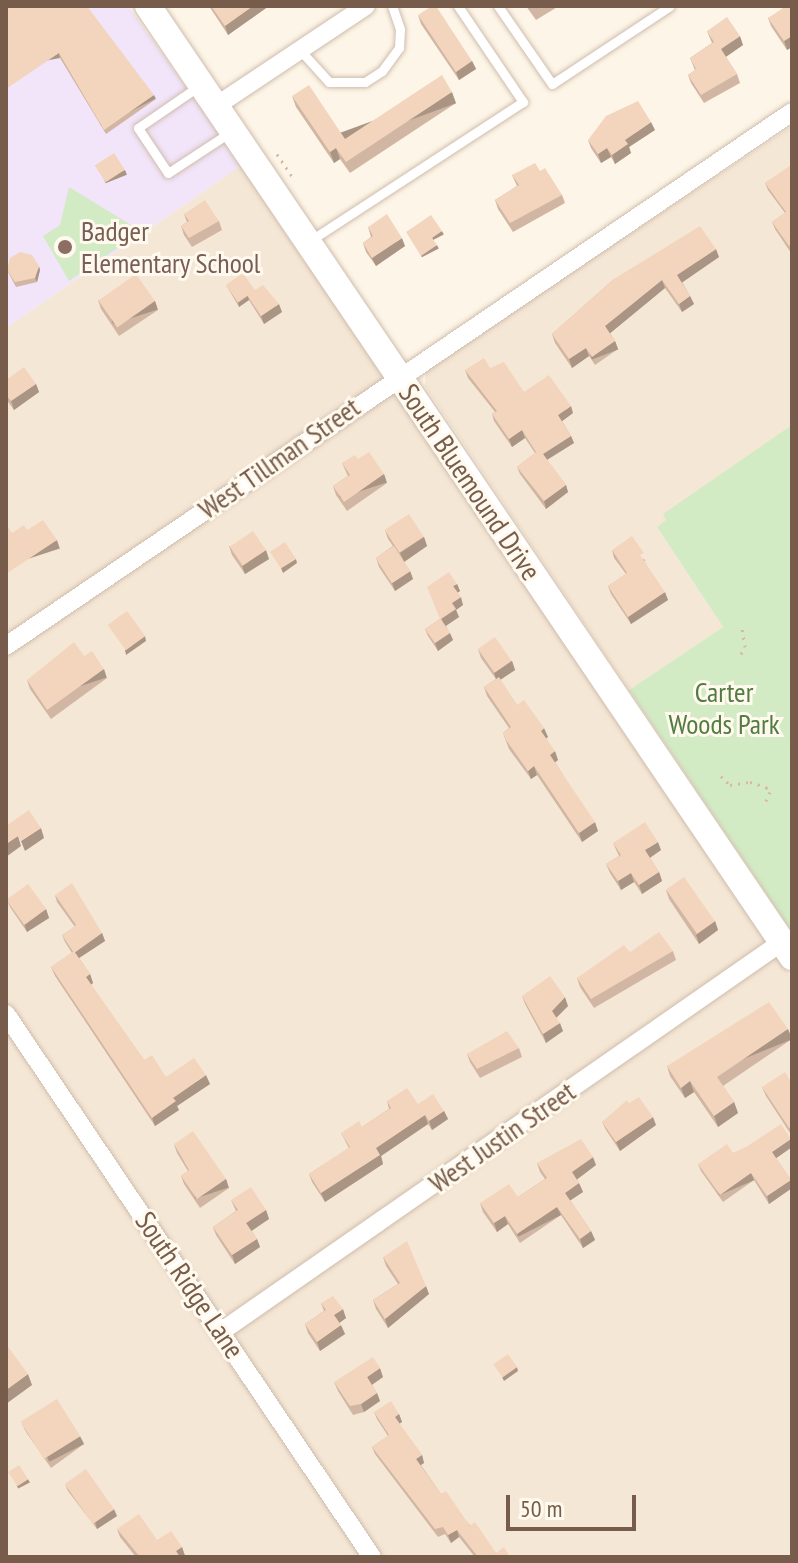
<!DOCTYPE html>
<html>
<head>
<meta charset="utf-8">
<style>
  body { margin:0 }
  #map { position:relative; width:798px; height:1563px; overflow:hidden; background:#fdf5e7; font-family:"PT Sans Narrow",sans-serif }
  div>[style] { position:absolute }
  .residential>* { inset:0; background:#f5e7d5 }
  .education>* { inset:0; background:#f2e4f9 }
  .green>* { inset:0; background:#d3ebc5 }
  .path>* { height:3px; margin-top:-1.5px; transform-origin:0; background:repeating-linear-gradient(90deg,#d8b8a1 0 2px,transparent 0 8px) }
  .roads { filter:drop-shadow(0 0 2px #cfbdad) drop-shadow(0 0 2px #cfbdad) }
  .lane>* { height:9px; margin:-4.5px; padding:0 4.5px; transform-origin:4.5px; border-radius:4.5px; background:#fff }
  .street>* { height:18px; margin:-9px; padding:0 9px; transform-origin:9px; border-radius:9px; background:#fff }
  .secondary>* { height:26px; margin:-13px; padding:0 13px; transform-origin:13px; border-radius:13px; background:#fff }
  .wall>* { inset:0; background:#d1b7a3 }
  .shaded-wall>* { inset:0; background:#aa9585; transform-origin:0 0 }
  .building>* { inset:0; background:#f3d5be; transform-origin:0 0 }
  .dots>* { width:22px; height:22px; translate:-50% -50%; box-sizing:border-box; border:4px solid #fff9ee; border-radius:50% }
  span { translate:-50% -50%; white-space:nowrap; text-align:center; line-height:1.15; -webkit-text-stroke:6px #fff9ee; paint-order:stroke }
  .education-label { font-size:28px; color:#785e54 }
  .left { translate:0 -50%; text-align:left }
  .street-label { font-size:28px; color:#775c4b }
  .park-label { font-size:28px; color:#527d42 }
  .frame { position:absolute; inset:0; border:8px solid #775c4b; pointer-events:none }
  .scale { position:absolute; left:506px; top:1495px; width:130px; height:36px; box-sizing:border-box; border:4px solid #775c4b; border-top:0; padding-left:10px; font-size:24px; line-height:28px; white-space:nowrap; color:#775c4b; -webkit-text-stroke:6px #fff9ee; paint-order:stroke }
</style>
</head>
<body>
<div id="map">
  <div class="residential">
    <i style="clip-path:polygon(792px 126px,792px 434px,657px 527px,723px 627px,629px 690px,425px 386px,426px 370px)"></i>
    <i style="clip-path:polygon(242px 165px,792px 979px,792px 1557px,6px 1557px,6px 328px)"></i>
  </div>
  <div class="education">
    <i style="clip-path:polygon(6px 6px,128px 6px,242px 165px,6px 328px)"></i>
  </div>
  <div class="green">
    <i style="clip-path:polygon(69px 187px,131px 225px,134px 237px,69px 281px,43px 236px,60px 225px)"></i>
    <i style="clip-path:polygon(792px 425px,792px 932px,629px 690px,723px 627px,657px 527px,666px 520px,663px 514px)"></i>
  </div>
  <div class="path">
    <i style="left:277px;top:154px;width:32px;rotate:56deg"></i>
    <i style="left:741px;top:654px;width:8px;rotate:-60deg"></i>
    <i style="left:745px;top:647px;width:19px;rotate:-99deg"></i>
    <i style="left:721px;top:776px;width:13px;rotate:45deg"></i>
    <i style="left:730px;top:785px;width:20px;rotate:-9deg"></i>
    <i style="left:750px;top:782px;width:17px;rotate:17deg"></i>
    <i style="left:766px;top:787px;width:6px;rotate:51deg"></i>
    <i style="left:770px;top:792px;width:14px;rotate:115deg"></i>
  </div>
  <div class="roads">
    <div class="lane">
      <i style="left:498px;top:6px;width:95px;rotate:55.3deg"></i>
      <i style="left:552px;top:84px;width:141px;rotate:-33.5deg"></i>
      <i style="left:300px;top:50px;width:43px;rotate:47.8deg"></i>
      <i style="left:329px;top:82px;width:36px"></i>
      <i style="left:365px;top:82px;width:20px;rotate:-33deg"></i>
      <i style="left:382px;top:71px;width:29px;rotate:-54deg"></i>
      <i style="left:399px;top:48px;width:19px;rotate:-87deg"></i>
      <i style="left:400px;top:29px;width:24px;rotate:-109deg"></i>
      <i style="left:199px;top:86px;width:74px;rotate:145.5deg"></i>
      <i style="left:138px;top:128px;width:54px;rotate:56.3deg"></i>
      <i style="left:168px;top:173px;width:77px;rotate:-33.3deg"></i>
      <i style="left:311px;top:240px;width:253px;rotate:-33.1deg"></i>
      <i style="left:523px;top:102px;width:116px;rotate:-124.1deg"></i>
    </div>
    <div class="street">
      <i style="left:216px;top:106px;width:180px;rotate:-33.7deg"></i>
      <i style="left:6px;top:646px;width:950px;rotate:-34.19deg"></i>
      <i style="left:6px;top:1014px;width:655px;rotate:56.02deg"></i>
      <i style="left:222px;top:1331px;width:682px;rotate:-34.79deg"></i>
    </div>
    <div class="secondary">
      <i style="left:148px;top:6px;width:1149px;rotate:55.89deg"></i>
    </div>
  </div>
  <div class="wall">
    <i style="clip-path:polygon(6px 6px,156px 99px,106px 134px,60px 58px)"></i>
    <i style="clip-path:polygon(209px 6px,269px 6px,228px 35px)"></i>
    <i style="clip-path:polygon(526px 6px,559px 6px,536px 20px)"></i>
    <i style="clip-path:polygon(792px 6px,792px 47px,787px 50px,771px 26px,768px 18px)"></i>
    <i style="clip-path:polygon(418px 15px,472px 61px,476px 69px,459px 80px,421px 24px)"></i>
    <i style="clip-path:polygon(707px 31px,743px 45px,726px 57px,737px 74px,740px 83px,704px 103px,691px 83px,688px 75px,695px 70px,690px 58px,712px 43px)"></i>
    <i style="clip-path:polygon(292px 96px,345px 139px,456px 103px,350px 173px,340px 159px,334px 163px,296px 107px)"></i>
    <i style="clip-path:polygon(655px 130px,629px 147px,631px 153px,615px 164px,611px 157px,601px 163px,591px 148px,588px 140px)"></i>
    <i style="clip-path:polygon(792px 166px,792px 252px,791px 253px,775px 229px,772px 222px,785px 213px,768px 190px,765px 183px)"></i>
    <i style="clip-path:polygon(540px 171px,562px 195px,565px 203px,513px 232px,498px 209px,495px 200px,517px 186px,512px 175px)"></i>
    <i style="clip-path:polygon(184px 214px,219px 221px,222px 230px,192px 247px,184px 235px,181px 226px,187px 222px)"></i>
    <i style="clip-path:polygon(368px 227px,405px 246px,376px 266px,366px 252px,363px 243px,371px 237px)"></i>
    <i style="clip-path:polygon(719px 257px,682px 282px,690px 296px,694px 304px,682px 312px,665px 288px,610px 333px,615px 341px,618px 349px,595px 365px,589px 356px,572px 368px,555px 343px,552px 334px,614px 279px)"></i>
    <i style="clip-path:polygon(7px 270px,40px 270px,37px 282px,16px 287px)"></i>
    <i style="clip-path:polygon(226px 285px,255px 290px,282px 312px,264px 324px,249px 300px,239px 307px)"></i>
    <i style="clip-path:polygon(98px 300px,155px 301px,158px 310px,119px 336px,101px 309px)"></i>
    <i style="clip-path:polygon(490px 368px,524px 392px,573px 413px,562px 421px,571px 436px,574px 443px,547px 460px,566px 485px,568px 492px,546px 509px,520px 474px,517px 467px,535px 453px,525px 438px,512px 447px,494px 421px,492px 414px,495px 412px,468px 378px,465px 370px)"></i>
    <i style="clip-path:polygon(6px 380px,36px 384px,39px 392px,14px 410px,6px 399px)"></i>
    <i style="clip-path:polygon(358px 459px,384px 474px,387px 483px,347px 511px,336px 495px,333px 486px,348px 476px,342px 463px)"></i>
    <i style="clip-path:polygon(385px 530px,424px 537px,427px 546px,404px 562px,410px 571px,413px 579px,395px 591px,379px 567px,376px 558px,393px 546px,388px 539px)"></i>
    <i style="clip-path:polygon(229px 546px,269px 559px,245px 574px,232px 555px)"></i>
    <i style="clip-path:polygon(612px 550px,646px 560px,644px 561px,668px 600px,631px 624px,611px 594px,608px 586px,626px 574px,614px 558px)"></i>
    <i style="clip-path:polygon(457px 584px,460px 591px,457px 593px,463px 605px,456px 610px,459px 617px,446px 626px,453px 640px,438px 651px,428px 636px,425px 629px,440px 619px)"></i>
    <i style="clip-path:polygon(478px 649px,512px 661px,515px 670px,500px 680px,517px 705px,548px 737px,546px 738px,558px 760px,555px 762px,598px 831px,582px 842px,537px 775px,531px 779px,509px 749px,503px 733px,509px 728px,487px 696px,484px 687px,496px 679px,481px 658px)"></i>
    <i style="clip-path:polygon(84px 656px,107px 678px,51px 719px,30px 689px,27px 680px)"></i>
    <i style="clip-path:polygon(613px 843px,661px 850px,650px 858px,659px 872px,662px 881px,642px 894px,634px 882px,621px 890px,610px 873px,606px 864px,619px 856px)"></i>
    <i style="clip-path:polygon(666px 890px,715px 921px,718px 930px,699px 944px,669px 899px)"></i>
    <i style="clip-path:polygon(55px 895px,102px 933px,105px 941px,79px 958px,90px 974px,93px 983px,91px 985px,144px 1060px,166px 1077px,210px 1084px,177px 1106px,179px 1110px,155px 1126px,55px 976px,51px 967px,72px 953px,65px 942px,62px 935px,75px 927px,57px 902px)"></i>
    <i style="clip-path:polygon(6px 899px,46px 909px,49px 918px,27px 932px,10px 907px)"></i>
    <i style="clip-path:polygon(673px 951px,676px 960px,594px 1008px,580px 987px,577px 978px)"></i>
    <i style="clip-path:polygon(522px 996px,568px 1006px,556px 1018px,563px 1031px,546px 1043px,525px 1004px)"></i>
    <i style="clip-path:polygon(788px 1029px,792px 1039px,723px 1086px,734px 1102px,738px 1113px,718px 1127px,694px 1092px,685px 1098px,670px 1076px,667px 1066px)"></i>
    <i style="clip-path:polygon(519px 1048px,522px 1057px,480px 1078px,470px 1062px,467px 1054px)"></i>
    <i style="clip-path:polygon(792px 1083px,792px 1136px,766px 1096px,762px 1087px)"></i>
    <i style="clip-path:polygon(387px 1101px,418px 1104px,444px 1111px,448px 1119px,432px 1130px,428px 1124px,381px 1156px,383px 1164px,325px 1202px,312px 1182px,309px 1174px,349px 1148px,341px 1133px,362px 1127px,389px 1109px)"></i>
    <i style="clip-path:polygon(629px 1103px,656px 1125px,620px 1151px,606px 1130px,602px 1122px)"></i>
    <i style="clip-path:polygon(791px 1139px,792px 1147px,776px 1158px,791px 1180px,792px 1188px,769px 1204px,754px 1180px,723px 1202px,701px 1171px,698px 1164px,733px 1153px)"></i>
    <i style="clip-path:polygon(174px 1144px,226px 1179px,229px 1188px,200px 1208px,184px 1184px,181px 1176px,188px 1171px,177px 1153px)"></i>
    <i style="clip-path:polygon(537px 1163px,596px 1165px,577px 1179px,583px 1192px,570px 1200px,591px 1231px,595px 1240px,583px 1248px,561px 1215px,520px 1243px,508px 1224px,497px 1232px,483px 1212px,480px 1203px,518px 1197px,545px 1179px,540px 1172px)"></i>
    <i style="clip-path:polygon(231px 1200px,266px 1210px,269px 1219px,251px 1230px,257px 1239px,260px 1247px,235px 1264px,216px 1235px,213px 1227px,236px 1211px)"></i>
    <i style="clip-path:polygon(383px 1257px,429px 1294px,388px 1328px,376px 1309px,373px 1300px,398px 1284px,386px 1266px)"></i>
    <i style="clip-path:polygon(321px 1303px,346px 1318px,339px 1323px,345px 1334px,320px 1351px,308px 1333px,305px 1324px,324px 1311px)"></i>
    <i style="clip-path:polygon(383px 1377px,372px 1385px,377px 1393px,380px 1401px,364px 1412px,353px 1415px,338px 1391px,334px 1382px)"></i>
    <i style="clip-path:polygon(374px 1412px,399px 1414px,402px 1422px,399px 1424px,422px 1455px,424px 1463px,421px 1465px,441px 1494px,496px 1553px,510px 1557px,475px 1557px,459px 1537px,451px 1543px,445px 1534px,438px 1537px,375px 1454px,372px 1447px,388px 1436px,377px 1419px)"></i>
    <i style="clip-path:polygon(22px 1424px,84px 1444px,51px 1468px,26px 1432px)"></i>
    <i style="clip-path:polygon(65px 1484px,117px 1516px,97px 1529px,68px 1491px)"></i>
    <i style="clip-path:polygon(117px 1529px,182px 1547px,185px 1556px,183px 1557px,136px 1557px,120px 1537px)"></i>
  </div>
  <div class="shaded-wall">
    <i style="clip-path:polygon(253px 6px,269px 6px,228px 35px,225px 26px)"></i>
    <i style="clip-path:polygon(740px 36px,743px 45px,724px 58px,721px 49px)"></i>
    <i style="clip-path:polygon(792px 36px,792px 47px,787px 50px,784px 41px)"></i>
    <i style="left:59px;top:53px;width:5px;height:64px;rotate:79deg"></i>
    <i style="clip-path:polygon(472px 61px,476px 69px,459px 80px,456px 72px)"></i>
    <i style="left:452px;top:92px;width:12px;height:127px;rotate:70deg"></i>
    <i style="left:154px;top:95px;width:4px;height:61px;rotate:63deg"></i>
    <i style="clip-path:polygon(651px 122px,655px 130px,629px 147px,631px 153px,615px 164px,612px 155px,625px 140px)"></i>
    <i style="clip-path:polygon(336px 148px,340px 159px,334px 163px,330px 152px)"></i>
    <i style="clip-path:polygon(607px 148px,611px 157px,601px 163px,598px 154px)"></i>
    <i style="left:125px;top:170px;width:5px;height:23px;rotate:68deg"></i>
    <i style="left:442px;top:231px;width:4px;height:12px;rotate:63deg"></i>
    <i style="clip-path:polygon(402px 238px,405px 246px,376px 266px,372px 258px)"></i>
    <i style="left:437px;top:245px;width:4px;height:19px;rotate:63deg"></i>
    <i style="clip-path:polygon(716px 249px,719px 257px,680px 284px,677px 275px)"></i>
    <i style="clip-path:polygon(39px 266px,40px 270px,37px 282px,35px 278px)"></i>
    <i style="clip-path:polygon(662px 280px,665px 288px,608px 335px,605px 326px)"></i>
    <i style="clip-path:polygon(248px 296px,249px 300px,239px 307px,238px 303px)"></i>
    <i style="clip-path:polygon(690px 296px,694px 304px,682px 312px,679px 304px)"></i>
    <i style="left:155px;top:301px;width:9px;height:47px;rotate:72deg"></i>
    <i style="clip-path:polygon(279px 304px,282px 312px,264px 324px,261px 316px)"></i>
    <i style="left:615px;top:341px;width:9px;height:28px;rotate:69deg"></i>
    <i style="clip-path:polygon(586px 348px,589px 356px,572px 368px,569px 359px)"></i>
    <i style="clip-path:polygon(36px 384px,39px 392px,14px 410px,11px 401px)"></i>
    <i style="clip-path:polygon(571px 406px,573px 413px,561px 422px,558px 415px)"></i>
    <i style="clip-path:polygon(522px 430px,525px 438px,512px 447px,509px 439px)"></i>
    <i style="clip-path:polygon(571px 436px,574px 443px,545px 461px,543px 454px)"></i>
    <i style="left:384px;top:474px;width:9px;height:49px;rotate:72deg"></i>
    <i style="clip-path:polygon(566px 485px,568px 492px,546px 509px,544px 501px)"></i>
    <i style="clip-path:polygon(424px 537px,427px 546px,404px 562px,400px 553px)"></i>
    <i style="left:57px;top:540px;width:9px;height:61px;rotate:72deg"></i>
    <i style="clip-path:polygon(266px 550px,269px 559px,245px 574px,242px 566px)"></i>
    <i style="clip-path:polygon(296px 559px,297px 563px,283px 573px,281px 568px)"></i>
    <i style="clip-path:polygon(410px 571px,413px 579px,395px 591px,392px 583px)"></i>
    <i style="clip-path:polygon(457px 584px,460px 591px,456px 594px,453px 586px)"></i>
    <i style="clip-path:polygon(665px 592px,668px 600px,631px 624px,628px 617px)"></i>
    <i style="clip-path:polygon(461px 597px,463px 605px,456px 610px,459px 617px,444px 627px,441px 619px,452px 603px)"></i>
    <i style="clip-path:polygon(450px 633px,453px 640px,438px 651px,435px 643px)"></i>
    <i style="clip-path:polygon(145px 636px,146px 641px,126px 655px,125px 650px)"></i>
    <i style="clip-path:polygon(512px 661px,515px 670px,497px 682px,494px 673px)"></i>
    <i style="left:104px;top:669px;width:9px;height:70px;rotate:72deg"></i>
    <i style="clip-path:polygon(544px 728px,548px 737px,544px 740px,541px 731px)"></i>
    <i style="clip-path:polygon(555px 751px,558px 760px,553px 764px,550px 755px)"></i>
    <i style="clip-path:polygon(534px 766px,537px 775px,531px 779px,528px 771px)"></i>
    <i style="clip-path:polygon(595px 822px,598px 831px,582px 842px,579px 833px)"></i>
    <i style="clip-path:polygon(41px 828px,44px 838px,25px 851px,21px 841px)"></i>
    <i style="clip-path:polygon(18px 836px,21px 846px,6px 857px,6px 844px)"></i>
    <i style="clip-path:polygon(658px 842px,661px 850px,648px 859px,645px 850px)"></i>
    <i style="clip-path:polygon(659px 872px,662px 881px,642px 894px,639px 885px)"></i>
    <i style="clip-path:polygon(631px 873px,634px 882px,621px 890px,618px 881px)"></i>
    <i style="clip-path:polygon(46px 909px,49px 918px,27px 932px,24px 924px)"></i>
    <i style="clip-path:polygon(715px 921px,718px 930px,699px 944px,696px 935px)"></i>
    <i style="clip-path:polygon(102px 933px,105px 941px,76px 960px,74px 953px)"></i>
    <i style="clip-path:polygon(90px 974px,93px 983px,89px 986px,86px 977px)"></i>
    <i style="clip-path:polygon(565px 997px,568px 1006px,555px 1019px,552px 1011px)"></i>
    <i style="clip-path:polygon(560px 1023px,563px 1031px,546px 1043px,543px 1034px)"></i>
    <i style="left:788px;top:1029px;width:11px;height:86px;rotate:68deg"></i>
    <i style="clip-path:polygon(206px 1075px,210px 1084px,177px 1106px,179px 1110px,155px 1126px,152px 1118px,173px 1098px)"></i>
    <i style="clip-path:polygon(690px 1081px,694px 1092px,685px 1098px,681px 1088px)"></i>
    <i style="clip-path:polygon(734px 1102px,738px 1113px,718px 1127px,714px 1116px)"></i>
    <i style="clip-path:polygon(444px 1111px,448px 1119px,432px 1130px,429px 1121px)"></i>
    <i style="clip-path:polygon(425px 1115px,428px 1124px,381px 1156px,383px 1164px,325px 1202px,321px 1193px,376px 1148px)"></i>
    <i style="clip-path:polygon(653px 1117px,656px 1125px,620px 1151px,616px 1142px)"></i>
    <i style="clip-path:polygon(791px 1139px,792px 1147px,775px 1159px,772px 1152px)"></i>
    <i style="clip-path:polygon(593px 1157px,596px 1165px,575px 1181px,572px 1172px)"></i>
    <i style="left:751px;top:1173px;width:8px;height:38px;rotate:67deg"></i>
    <i style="left:226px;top:1179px;width:9px;height:35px;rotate:72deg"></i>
    <i style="clip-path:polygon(791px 1180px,792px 1188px,769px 1204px,767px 1196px)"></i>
    <i style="clip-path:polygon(579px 1183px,583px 1192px,568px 1202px,565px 1193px)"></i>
    <i style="left:557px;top:1207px;width:9px;height:48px;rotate:63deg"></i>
    <i style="clip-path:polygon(266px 1210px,269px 1219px,250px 1232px,246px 1223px)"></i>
    <i style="clip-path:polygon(505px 1216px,508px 1224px,497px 1232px,494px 1223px)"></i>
    <i style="clip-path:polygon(591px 1231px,595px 1240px,583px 1248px,580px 1239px)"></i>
    <i style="clip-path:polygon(257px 1239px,260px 1247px,235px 1264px,232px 1255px)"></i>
    <i style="clip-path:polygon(426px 1286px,429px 1294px,388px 1328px,385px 1319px)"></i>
    <i style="clip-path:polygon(343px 1309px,346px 1318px,338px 1324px,334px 1315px)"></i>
    <i style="clip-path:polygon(341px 1325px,345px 1334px,320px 1351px,317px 1342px)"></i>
    <i style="clip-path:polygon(517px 1367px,518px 1371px,504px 1381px,502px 1377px)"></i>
    <i style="clip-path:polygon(380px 1368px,383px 1377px,370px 1386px,367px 1377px)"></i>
    <i style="clip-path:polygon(28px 1374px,32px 1385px,6px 1404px,6px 1390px)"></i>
    <i style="clip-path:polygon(377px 1393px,380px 1401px,364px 1412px,361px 1404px)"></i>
    <i style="clip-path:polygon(399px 1414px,402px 1422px,397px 1425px,395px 1417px)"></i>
    <i style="left:80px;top:1436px;width:9px;height:39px;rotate:63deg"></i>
    <i style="clip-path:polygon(422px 1455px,424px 1463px,419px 1466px,416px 1459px)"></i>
    <i style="left:28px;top:1479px;width:4px;height:13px;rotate:63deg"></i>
    <i style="clip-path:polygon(114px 1509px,117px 1516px,97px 1529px,95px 1522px)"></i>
    <i style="clip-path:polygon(457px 1530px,459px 1537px,451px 1543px,448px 1535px)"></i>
    <i style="clip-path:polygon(182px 1547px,185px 1556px,178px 1557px,176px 1551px)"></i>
  </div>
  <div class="building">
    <i style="clip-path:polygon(6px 6px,87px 6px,154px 95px,104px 130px,59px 53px,6px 89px)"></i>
    <i style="clip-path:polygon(211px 6px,253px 6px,225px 26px)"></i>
    <i style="clip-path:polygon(432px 6px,436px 6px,472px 61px,456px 72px,418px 15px)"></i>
    <i style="clip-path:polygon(786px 6px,792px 6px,792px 36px,784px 41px,768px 18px)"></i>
    <i style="clip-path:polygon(727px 17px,740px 36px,721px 49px,737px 74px,701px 95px,688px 75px,696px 69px,690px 58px,714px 42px,707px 31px)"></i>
    <i style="clip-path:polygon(442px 75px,452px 92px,346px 162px,336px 148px,330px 152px,292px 96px,309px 85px,345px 139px)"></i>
    <i style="clip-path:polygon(638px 101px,651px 122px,625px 140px,628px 144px,612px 155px,607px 148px,598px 154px,588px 140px,606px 116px)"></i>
    <i style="left:114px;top:153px;width:20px;height:23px;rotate:57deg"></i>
    <i style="clip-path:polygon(535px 163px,540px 171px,545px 168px,562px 195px,510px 223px,495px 200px,519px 185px,512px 175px)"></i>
    <i style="clip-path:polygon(791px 165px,792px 166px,792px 211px,790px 213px,792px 216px,792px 243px,789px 246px,772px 222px,786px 212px,765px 183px)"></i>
    <i style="clip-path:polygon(205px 200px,219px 221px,189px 238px,181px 226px,189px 221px,184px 214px)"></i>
    <i style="clip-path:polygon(387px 214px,402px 238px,372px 258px,363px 243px,373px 236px,368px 227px)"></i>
    <i style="clip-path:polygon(431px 215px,442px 231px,432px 238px,437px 245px,421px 256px,406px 232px)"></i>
    <i style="clip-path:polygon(700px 226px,716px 249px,677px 275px,690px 296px,679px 304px,662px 280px,605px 326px,615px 341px,592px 357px,586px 348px,569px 359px,552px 334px,614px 279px)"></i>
    <i style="clip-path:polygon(20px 252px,32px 255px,39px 266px,35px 278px,15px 282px,7px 270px,10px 258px)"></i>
    <i style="left:243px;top:273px;width:21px;height:21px;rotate:55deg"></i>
    <i style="left:136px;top:274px;width:33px;height:46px;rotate:55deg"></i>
    <i style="clip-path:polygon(263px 285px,279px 304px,261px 316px,247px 295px)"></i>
    <i style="clip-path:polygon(484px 358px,490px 368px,504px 362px,524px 392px,549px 375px,571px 406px,558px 415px,571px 436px,543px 454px,566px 485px,544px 501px,517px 467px,536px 452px,522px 430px,509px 439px,492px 414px,497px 411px,465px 370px)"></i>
    <i style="clip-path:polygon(24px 367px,36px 384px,11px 401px,6px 395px,6px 380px)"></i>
    <i style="clip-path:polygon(369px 452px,384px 474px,344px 502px,333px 486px,350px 475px,342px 463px,355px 455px,358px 459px)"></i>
    <i style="left:409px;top:514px;width:27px;height:29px;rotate:57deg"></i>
    <i style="clip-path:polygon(43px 520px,57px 540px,6px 574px,6px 527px,7px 526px,12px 533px,24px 525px,27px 530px)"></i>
    <i style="left:253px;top:531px;width:23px;height:28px;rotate:56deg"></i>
    <i style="clip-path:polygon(632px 536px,644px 553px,640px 555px,665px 592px,628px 617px,608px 586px,627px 573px,612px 550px)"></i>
    <i style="left:285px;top:542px;width:20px;height:18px;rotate:57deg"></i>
    <i style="left:394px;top:546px;width:30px;height:22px;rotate:57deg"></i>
    <i style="clip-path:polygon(449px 572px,457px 584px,453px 586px,461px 597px,452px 603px,456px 609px,441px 619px,450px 633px,435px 643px,425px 629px,440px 619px,427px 587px)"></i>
    <i style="left:127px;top:611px;width:31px;height:24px;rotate:54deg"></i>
    <i style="left:495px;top:637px;width:29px;height:21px;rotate:55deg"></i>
    <i style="clip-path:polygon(74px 642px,84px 656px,92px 651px,104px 669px,47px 710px,27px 680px)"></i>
    <i style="clip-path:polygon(499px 677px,517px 705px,524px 700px,544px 728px,541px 731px,555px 751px,550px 755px,595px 822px,579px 833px,534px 766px,528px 771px,506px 740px,503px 733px,511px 727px,484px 687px)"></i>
    <i style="clip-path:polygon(29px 810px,41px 828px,21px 841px,18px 836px,6px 844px,6px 826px)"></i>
    <i style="clip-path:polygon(645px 822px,658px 842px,645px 850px,659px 872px,639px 885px,631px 873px,618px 881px,606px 864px,621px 855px,613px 843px)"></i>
    <i style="left:684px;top:877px;width:54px;height:22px;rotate:55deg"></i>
    <i style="clip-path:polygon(72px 883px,102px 933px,74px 953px,62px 935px,76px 925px,55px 895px)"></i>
    <i style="left:28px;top:884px;width:31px;height:27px;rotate:54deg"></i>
    <i style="clip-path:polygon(659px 932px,673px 951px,591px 999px,577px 978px,624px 945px,630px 952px)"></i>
    <i style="clip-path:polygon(74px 951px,90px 974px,86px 977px,144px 1060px,152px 1055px,166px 1077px,194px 1058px,206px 1075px,173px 1098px,176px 1101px,152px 1118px,51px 967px)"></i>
    <i style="clip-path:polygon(550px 976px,565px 997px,552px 1011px,560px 1023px,543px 1034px,522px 996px)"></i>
    <i style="clip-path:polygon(769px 1002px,788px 1029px,717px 1077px,734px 1102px,714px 1116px,690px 1081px,681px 1088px,667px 1066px)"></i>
    <i style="clip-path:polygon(507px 1031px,519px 1048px,477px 1069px,467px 1054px)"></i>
    <i style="clip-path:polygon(785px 1072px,792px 1083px,792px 1126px,789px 1128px,762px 1087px)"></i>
    <i style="clip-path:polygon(407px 1088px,418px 1104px,433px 1094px,444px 1111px,429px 1121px,425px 1115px,376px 1148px,380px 1155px,321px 1193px,309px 1174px,350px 1147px,341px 1133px,359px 1121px,362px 1127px,391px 1108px,387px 1101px)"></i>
    <i style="clip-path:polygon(639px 1097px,653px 1117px,616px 1142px,602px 1122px,627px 1100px,629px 1103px)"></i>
    <i style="clip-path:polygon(781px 1124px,791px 1139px,772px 1152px,791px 1180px,767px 1196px,751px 1173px,720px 1195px,698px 1164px,727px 1144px,733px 1153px,746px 1147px)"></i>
    <i style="clip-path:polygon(193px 1131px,226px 1179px,197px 1199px,181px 1176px,189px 1170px,174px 1144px)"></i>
    <i style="clip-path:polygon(581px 1139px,593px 1157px,572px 1172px,579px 1183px,565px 1193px,591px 1231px,580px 1239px,557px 1207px,517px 1234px,505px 1216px,494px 1223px,480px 1203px,509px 1184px,518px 1197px,547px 1178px,537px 1163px)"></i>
    <i style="clip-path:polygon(251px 1187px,266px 1210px,246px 1223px,257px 1239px,232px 1255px,213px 1227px,238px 1210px,231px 1200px)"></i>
    <i style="clip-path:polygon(407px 1241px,426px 1286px,385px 1319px,373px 1300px,400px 1283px,383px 1257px)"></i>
    <i style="clip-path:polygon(333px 1296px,343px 1309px,334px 1315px,341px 1325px,317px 1342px,305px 1324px,326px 1310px,321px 1303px)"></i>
    <i style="clip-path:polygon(6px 1344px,28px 1374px,6px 1390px)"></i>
    <i style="left:508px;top:1354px;width:16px;height:18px;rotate:55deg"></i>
    <i style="clip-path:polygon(373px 1357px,380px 1368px,367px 1377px,377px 1393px,361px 1404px,350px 1406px,334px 1382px)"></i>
    <i style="left:57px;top:1399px;width:44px;height:43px;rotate:58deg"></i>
    <i style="clip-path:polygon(391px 1401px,399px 1414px,395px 1417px,422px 1455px,416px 1459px,441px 1494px,446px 1491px,470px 1526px,475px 1522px,496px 1553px,504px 1547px,510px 1557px,478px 1557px,457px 1530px,448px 1535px,443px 1527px,435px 1529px,372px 1447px,389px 1435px,374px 1412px)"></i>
    <i style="left:19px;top:1465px;width:17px;height:13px;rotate:57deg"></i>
    <i style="left:86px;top:1469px;width:49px;height:26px;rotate:55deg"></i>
    <i style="clip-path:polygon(139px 1514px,157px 1540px,171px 1531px,182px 1547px,176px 1551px,180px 1557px,140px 1557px,117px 1529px)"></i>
  </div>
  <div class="dots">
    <i style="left:65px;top:247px;background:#8d6e63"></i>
  </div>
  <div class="education-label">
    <span class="left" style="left:81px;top:247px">Badger<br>Elementary School</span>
  </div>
  <div class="street-label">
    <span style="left:279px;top:458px;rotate:-35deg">West Tillman Street</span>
    <span style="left:470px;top:482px;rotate:56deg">South Bluemound Drive</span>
    <span style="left:502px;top:1137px;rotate:-35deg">West Justin Street</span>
    <span style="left:190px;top:1285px;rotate:56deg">South Ridge Lane</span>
  </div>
  <div class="park-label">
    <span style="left:724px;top:708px">Carter<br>Woods Park</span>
  </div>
  <div class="frame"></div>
  <div class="scale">50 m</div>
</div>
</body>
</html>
